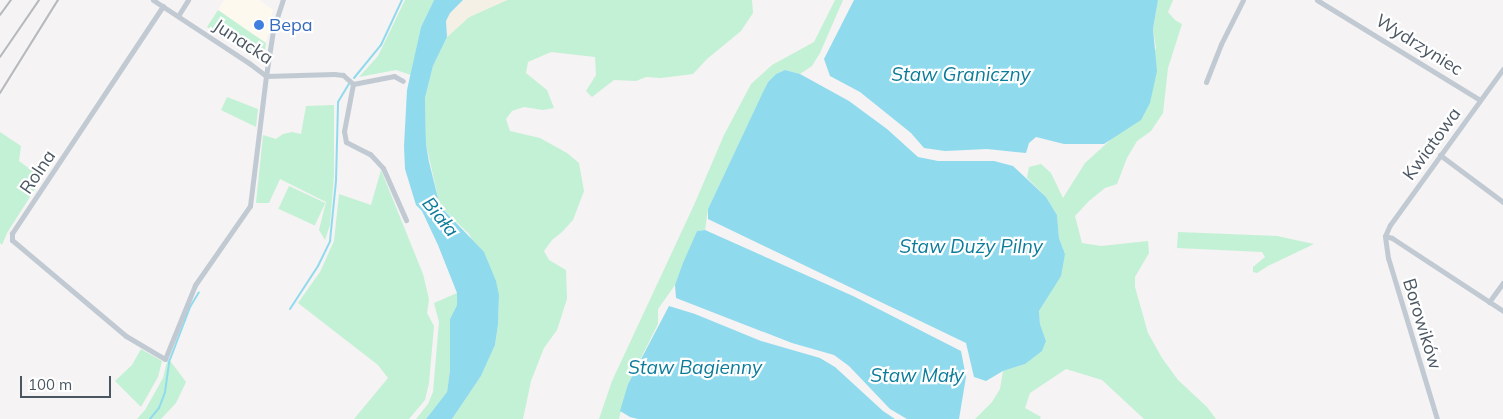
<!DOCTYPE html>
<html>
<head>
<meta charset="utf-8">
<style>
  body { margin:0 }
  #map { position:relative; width:1503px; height:419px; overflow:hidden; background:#f5f3f3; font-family:Mulish,sans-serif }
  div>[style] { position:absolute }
  .commercial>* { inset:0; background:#fdf9ef }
  .green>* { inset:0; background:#c3f1d5; transform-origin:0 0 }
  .sand>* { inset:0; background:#f5f0e5 }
  .water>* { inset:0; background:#90daee }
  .stream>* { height:2px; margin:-1px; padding:0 1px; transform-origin:1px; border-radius:1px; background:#90daee }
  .street>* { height:5px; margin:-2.5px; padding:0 2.5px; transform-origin:2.5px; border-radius:2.5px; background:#c1cad2 }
  .rail>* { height:2px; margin:-1px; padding:0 1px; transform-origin:1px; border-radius:1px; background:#b5b8bd }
  .dots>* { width:14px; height:14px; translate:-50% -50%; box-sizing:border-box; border:2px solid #fff; border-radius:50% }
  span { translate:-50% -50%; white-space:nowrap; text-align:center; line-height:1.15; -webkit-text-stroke:4.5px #fff; paint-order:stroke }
  .shop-label { font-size:18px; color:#366cbe }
  .left { translate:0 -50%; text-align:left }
  .street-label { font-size:18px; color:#4a5661 }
  .water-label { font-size:19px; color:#0c7c9b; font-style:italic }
  .scale { position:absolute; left:20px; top:376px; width:91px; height:22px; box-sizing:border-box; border:2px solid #4a5661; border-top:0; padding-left:6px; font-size:15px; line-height:18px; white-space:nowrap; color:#4a5661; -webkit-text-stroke:4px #fff; paint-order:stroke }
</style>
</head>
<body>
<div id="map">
  <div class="commercial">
    <i style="clip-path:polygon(224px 0,259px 0,273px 10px,266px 43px,218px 10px)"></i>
  </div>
  <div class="green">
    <i style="clip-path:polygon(405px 0,434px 0,421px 27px,411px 75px,396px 70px,359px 77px,378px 56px)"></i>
    <i style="clip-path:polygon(507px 0,752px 0,753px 13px,741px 31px,707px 59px,693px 74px,661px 78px,646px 77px,636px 81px,614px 80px,592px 97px,586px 91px,596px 75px,595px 57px,551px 52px,528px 62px,526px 73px,547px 90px,554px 108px,543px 110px,524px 107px,512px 111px,506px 119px,510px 131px,540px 138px,567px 153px,579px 163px,584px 191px,573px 220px,562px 232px,552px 240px,544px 251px,549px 260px,566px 270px,567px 299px,557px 330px,544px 348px,531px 381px,523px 419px,452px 419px,481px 376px,495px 345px,498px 325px,499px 295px,469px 234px,440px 206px,426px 144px,425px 98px,433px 66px,447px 37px,469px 17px)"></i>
    <i style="clip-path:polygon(835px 0,843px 0,820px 53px,812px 66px,800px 74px,785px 70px,776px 74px,768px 82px,708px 209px,705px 230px,697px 231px,675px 285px,658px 309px,658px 324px,628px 384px,619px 419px,599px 419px,612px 381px,694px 205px,724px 135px,751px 84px,772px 65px,814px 42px)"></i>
    <i style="clip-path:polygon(1158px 0,1173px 0,1168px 12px,1175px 20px,1182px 24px,1168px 68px,1163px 113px,1151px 131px,1137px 141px,1127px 158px,1117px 184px,1105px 188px,1089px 201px,1075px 216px,1082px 243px,1101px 246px,1148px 241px,1149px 253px,1135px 277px,1135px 287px,1148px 333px,1162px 358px,1178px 380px,1207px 407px,1216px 419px,1144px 419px,1102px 380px,1066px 369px,1030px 393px,1025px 408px,1041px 417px,1040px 419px,975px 419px,992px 402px,1000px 389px,1003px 371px,1025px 364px,1046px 341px,1040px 324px,1039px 311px,1049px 295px,1065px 254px,1059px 238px,1057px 215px,1046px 197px,1027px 178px,1029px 167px,1041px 164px,1051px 173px,1063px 198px,1085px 163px,1117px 134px,1156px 48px,1153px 29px)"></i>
    <i style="clip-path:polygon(218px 10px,266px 43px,263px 64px,207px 27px)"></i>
    <i style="clip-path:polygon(227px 97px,258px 109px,256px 127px,221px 110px)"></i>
    <i style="clip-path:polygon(334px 105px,334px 175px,330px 225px,325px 240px,319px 230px,326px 202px,280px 179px,269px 203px,256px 203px,263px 135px,276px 139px,283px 134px,292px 132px,301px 134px,306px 106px)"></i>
    <i style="clip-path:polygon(0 132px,21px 146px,19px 161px,42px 178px,7px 233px,2px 245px,0 243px)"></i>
    <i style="clip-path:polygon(381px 170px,423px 274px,429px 299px,427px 313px,434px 326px,429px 383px,425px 400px,409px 419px,354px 419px,388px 378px,378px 365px,298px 303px,320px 272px,334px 241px,339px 194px,371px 205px)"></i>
    <i style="left:289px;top:186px;width:40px;height:25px;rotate:25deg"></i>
    <i style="clip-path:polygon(1178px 232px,1277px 236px,1314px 244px,1268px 266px,1257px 273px,1253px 272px,1253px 267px,1265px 257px,1262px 252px,1177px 248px)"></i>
    <i style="clip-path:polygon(457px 293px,457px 305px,450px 319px,450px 370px,447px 392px,426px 419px,416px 419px,428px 404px,433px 392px,439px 322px,434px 303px)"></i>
    <i style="clip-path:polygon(141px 349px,162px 361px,158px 377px,141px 407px,115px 381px,132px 365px)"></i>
    <i style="clip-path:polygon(168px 358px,186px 382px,176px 403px,161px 419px,137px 419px,145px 410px,163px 378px)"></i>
  </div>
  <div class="sand">
    <i style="clip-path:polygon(463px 0,507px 0,469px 17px,447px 37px,446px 21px,450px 13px)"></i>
  </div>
  <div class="water">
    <i style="clip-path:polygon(434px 0,463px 0,450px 13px,446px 21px,447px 37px,433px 66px,425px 98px,426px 144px,429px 162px,440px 206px,484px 252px,496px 281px,499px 295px,498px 325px,495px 345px,481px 376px,452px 419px,426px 419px,447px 392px,450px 370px,450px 319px,457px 305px,457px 293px,438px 245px,422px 211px,416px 205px,405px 169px,404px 146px,407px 90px,421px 27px)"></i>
    <i style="clip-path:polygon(854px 0,1158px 0,1153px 29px,1157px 71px,1150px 103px,1141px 120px,1104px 144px,1064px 144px,1036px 137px,1029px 143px,1026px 153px,987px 149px,945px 151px,924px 148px,911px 133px,860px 92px,830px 76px,824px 59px)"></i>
    <i style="clip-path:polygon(785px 70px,800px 74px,849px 101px,887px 129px,918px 157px,938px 161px,994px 161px,1013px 166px,1046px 197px,1057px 215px,1059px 238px,1065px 254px,1061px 276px,1039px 311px,1040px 324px,1046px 341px,1042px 351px,1025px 364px,1003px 371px,986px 381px,974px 377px,966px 343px,708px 219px,708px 209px,763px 92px,768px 82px,776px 74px)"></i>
    <i style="clip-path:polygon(705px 230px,853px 296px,961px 351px,966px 377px,959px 419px,907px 419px,890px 409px,849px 366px,834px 355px,792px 343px,676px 298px,675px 285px,683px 263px,697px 231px)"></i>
    <i style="clip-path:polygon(669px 306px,695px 314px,761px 341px,820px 358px,835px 367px,883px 411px,895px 419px,638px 419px,630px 417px,620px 411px,628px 384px)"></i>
  </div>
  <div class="stream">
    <i style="left:354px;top:78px;width:43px;rotate:-50.7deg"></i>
    <i style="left:381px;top:45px;width:50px;rotate:-65deg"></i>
    <i style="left:290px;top:309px;width:51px;rotate:-56.9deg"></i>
    <i style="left:318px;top:266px;width:28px;rotate:-64deg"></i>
    <i style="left:330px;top:241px;width:60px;rotate:-84.3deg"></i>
    <i style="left:336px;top:181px;width:79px;rotate:-88.5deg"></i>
    <i style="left:338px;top:102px;width:21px;rotate:-59deg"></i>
    <i style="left:150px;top:419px;width:14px;rotate:-51deg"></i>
    <i style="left:159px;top:408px;width:17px;rotate:-69deg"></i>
    <i style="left:165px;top:392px;width:30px;rotate:-82deg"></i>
    <i style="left:169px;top:362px;width:59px;rotate:-69.1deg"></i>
    <i style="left:190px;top:307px;width:17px;rotate:-59deg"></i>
  </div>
  <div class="street">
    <i style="left:153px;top:0;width:115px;rotate:33.3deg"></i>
    <i style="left:249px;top:63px;width:21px;rotate:37deg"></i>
    <i style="left:266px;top:76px;width:68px;rotate:-1.7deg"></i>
    <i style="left:334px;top:74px;width:9px;rotate:6deg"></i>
    <i style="left:343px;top:75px;width:13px;rotate:42deg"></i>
    <i style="left:353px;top:84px;width:42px;rotate:-11deg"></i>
    <i style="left:394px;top:76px;width:10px;rotate:29deg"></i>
    <i style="left:1317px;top:0;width:191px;rotate:31.5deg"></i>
    <i style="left:163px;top:6px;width:273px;rotate:123.6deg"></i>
    <i style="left:12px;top:233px;width:7px;rotate:90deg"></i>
    <i style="left:12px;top:240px;width:149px;rotate:40.1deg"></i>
    <i style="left:126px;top:336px;width:45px;rotate:30.5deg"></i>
    <i style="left:165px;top:359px;width:80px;rotate:-67.9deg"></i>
    <i style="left:195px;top:285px;width:96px;rotate:-55.2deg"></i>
    <i style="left:250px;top:206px;width:131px;rotate:-83deg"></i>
    <i style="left:266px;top:76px;width:47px;rotate:-81.3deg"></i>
    <i style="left:273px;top:30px;width:32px;rotate:-72deg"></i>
    <i style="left:178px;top:16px;width:19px;rotate:-58deg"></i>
    <i style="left:1206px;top:82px;width:41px;rotate:-68.5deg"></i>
    <i style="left:1221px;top:44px;width:49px;rotate:-63.4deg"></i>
    <i style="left:353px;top:84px;width:48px;rotate:100.8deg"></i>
    <i style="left:344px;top:131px;width:11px;rotate:80deg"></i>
    <i style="left:346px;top:142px;width:27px;rotate:27deg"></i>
    <i style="left:370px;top:154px;width:19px;rotate:47deg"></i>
    <i style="left:383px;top:168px;width:57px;rotate:66.1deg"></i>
    <i style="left:1440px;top:155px;width:79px;rotate:36.7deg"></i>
    <i style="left:1385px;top:236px;width:7px;rotate:16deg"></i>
    <i style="left:1392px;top:238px;width:133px;rotate:33.3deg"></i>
    <i style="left:1489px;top:302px;width:24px;rotate:-54deg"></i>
    <i style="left:1437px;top:419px;width:168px;rotate:-106.9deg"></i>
    <i style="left:1388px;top:258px;width:22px;rotate:-98deg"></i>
    <i style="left:1385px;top:236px;width:12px;rotate:-66deg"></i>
    <i style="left:1390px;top:225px;width:193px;rotate:-54.1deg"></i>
  </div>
  <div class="rail">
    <i style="left:0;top:15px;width:19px;rotate:-54deg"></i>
    <i style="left:0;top:57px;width:69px;rotate:-55.6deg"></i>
    <i style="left:0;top:93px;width:110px;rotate:-58.1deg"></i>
  </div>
  <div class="dots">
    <i style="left:259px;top:25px;background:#3f7fe0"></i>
  </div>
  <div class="shop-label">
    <span class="left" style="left:269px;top:25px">Bepa</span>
  </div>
  <div class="street-label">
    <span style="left:243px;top:42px;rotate:33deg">Junacka</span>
    <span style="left:1419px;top:45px;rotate:32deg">Wydrzyniec</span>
    <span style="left:1432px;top:144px;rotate:-54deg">Kwiatowa</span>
    <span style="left:38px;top:172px;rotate:-56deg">Rolna</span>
    <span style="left:1422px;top:324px;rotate:73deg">Borowików</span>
  </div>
  <div class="water-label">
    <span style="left:961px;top:75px">Staw Graniczny</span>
    <span style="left:440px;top:217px;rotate:51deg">Biała</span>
    <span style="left:971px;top:247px">Staw Duży Pilny</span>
    <span style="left:695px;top:368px">Staw Bagienny</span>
    <span style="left:917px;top:376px">Staw Mały</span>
  </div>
  <div class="scale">100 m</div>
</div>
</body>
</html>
